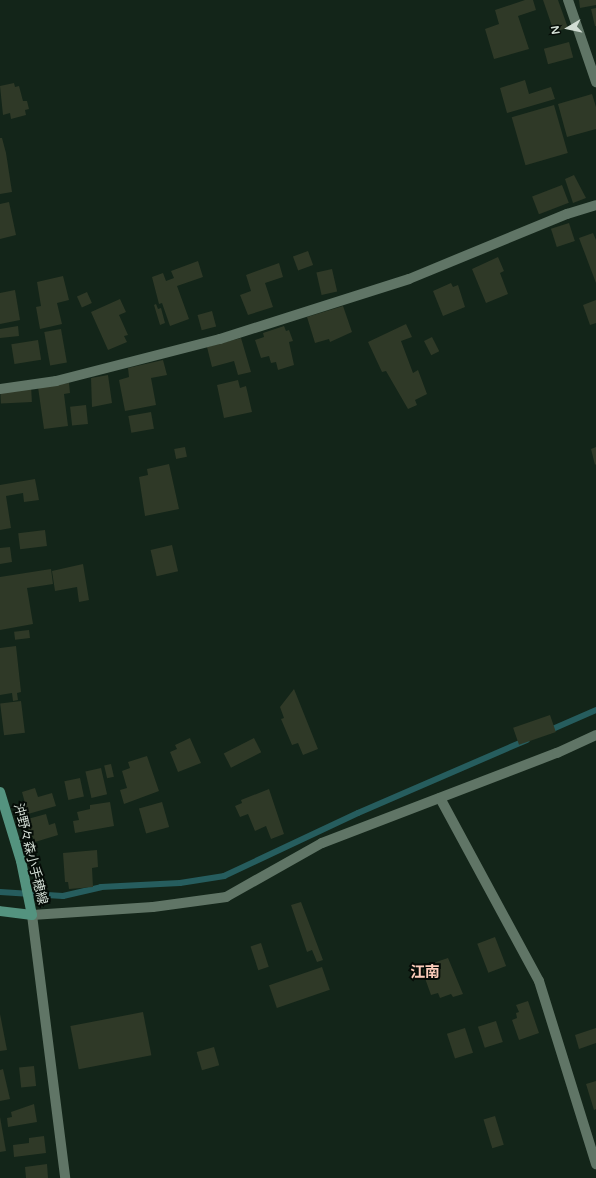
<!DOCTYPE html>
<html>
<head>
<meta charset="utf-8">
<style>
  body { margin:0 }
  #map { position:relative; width:596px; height:1178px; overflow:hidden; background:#132519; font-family:"Varela Round","Noto Sans JP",sans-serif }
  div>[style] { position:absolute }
  .stream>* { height:6px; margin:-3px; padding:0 3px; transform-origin:3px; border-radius:3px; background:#265d5e }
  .building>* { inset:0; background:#2f3927; transform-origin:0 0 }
  .minor>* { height:10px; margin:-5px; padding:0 5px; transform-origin:5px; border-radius:5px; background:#607566 }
  .tertiary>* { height:10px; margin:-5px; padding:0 5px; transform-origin:5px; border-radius:5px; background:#607566 }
  .secondary>* { height:10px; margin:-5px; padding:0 5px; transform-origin:5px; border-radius:5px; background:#54937f }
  span { translate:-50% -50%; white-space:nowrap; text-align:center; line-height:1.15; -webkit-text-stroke:4px #050c07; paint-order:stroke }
  .street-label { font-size:13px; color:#d2ddd4 }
  .quarter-label { font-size:15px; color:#fbcbb9; font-weight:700 }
  .north { position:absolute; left:548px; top:8px; width:40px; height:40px; -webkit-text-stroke:3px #050c07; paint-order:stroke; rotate:261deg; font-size:11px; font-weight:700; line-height:16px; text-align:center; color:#d2ddd4 }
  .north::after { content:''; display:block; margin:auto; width:14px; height:18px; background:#d2ddd4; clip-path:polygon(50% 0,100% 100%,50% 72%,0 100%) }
</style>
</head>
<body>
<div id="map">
  <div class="stream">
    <i style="left:548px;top:731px;width:52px;rotate:-23.6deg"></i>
    <i style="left:0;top:892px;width:63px;rotate:3.6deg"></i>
    <i style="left:63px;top:896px;width:39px;rotate:-13deg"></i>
    <i style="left:101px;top:887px;width:79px;rotate:-2.9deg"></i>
    <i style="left:180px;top:883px;width:45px;rotate:-9deg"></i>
    <i style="left:224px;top:876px;width:148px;rotate:-25.2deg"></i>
    <i style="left:358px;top:813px;width:184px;rotate:-23.4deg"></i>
  </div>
  <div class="building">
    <i style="clip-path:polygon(525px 0,533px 0,536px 10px,518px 16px,529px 49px,494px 59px,485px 29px,499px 24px,495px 10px)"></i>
    <i style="clip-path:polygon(543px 0,558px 0,568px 28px,554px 32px)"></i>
    <i style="clip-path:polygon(579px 0,596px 0,596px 5px,580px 8px)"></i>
    <i style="clip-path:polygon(596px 8px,596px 26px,595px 26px,591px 9px)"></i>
    <i style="left:569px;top:42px;width:16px;height:26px;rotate:75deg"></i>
    <i style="clip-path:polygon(525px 80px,529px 94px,551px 87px,555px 99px,507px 113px,500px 88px)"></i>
    <i style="clip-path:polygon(14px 83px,15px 87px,19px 86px,23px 101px,27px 101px,29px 109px,25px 110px,26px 115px,11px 119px,10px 113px,3px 115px,0 86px)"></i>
    <i style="clip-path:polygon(592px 94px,596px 107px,596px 129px,567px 137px,558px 104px)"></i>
    <i style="left:554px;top:105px;width:50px;height:44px;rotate:74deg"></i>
    <i style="clip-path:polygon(0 138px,2px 138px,6px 153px,12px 192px,0 194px)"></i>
    <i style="clip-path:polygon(574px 175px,586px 198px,573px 203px,565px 179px)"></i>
    <i style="left:562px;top:185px;width:19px;height:32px;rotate:69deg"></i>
    <i style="clip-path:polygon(9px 202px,16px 235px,0 239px,0 204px)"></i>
    <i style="left:569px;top:223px;width:19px;height:19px;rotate:72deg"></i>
    <i style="clip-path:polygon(593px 233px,596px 240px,596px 283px,579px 238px)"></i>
    <i style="left:308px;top:251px;width:15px;height:16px;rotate:70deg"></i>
    <i style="clip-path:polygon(498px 257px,504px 271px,500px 273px,508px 294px,486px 303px,472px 269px)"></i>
    <i style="clip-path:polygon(198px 261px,203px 277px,177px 286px,189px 319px,170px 326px,162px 303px,159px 304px,152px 277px,163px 273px,166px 281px,174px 278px,171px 271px)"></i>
    <i style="clip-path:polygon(279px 263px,283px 277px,265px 283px,273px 307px,248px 315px,240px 295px,251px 291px,246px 275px)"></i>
    <i style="left:332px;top:269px;width:23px;height:16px;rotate:77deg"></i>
    <i style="clip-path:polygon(63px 276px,69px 300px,57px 303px,62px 324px,40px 329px,36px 307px,41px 306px,37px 282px)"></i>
    <i style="clip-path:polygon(451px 283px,453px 287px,458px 285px,465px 307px,443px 316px,433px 291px)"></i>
    <i style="clip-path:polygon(15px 290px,20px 320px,0 324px,0 293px)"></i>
    <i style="left:87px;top:292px;width:12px;height:11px;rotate:66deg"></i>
    <i style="clip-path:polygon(120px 299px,126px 312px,119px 315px,128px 335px,124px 336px,127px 342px,108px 350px,91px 312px)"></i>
    <i style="clip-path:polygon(596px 300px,596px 323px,590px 325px,583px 305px)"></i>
    <i style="clip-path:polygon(156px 304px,158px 309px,161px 308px,165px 323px,160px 325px,154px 305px)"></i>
    <i style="clip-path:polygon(343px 306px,352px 332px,330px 342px,329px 339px,315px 343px,307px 317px)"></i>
    <i style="left:212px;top:311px;width:16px;height:15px;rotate:75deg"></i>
    <i style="clip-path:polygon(406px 324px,412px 337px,401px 341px,413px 373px,418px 370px,427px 394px,415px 400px,417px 405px,408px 409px,386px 371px,382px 372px,368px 342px)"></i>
    <i style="clip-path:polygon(18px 326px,19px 336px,0 338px,0 329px)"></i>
    <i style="clip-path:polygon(284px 326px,286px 331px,289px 330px,293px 341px,289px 342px,294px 365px,278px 370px,276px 362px,271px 363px,269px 356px,261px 358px,255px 340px,264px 337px,263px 333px)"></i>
    <i style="left:61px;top:329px;width:34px;height:17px;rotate:80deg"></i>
    <i style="left:432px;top:337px;width:16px;height:9px;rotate:63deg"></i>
    <i style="clip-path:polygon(241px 338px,251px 372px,238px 375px,234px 361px,212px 367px,207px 347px)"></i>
    <i style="left:38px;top:340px;width:20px;height:27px;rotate:81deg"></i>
    <i style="clip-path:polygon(163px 360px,167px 375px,151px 378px,156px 405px,125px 411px,119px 380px,129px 377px,128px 368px)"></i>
    <i style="clip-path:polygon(108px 375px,112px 403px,92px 407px,91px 378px)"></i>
    <i style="clip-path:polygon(238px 380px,240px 388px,246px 386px,252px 412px,224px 418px,217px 385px)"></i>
    <i style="clip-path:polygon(69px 383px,70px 393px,64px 394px,68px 426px,44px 429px,38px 387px)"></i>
    <i style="left:31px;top:385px;width:17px;height:31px;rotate:87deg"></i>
    <i style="left:86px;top:405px;width:19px;height:16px;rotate:84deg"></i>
    <i style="left:151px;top:412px;width:17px;height:23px;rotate:80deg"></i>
    <i style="left:185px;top:447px;width:10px;height:11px;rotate:79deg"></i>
    <i style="clip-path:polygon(596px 447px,596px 464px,595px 465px,591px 449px)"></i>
    <i style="clip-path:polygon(169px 464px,179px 509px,145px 516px,139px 477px,148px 475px,147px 469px)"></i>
    <i style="clip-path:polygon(35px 479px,39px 500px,24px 502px,23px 493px,6px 496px,11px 528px,0 530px,0 485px)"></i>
    <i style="left:45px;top:530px;width:16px;height:27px;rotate:83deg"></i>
    <i style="left:172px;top:545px;width:27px;height:22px;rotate:77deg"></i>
    <i style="clip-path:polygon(10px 547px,12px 562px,0 564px,0 548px)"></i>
    <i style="clip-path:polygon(83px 564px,89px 600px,79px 602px,77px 587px,55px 591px,52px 571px)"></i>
    <i style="clip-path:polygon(51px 569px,53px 584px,27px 588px,33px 624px,0 630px,0 577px)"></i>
    <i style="left:29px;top:630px;width:8px;height:15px;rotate:83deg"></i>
    <i style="clip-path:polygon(16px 646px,21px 692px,17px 693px,18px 700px,13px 701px,12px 693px,0 695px,0 648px)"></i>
    <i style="clip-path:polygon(294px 689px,318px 749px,303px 755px,298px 743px,292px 745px,281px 719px,284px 718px,280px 707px)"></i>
    <i style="left:21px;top:701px;width:32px;height:21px;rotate:83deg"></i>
    <i style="left:550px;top:715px;width:18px;height:39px;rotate:71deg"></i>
    <i style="clip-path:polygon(190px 738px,201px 763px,178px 772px,170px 752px,177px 749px,175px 745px)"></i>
    <i style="left:254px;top:738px;width:16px;height:34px;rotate:63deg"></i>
    <i style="clip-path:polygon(147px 756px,159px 791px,124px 804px,120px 790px,127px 788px,122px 771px,130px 768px,128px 762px)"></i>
    <i style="left:111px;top:764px;width:13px;height:7px;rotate:77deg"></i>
    <i style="left:101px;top:768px;width:27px;height:16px;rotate:77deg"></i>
    <i style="left:80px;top:778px;width:19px;height:16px;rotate:78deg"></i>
    <i style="clip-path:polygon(35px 788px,38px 797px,52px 793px,56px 806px,28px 814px,22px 792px)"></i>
    <i style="clip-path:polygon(269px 789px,284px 834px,271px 839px,266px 826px,255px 831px,248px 814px,240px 817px,235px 806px,242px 803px,241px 800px)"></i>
    <i style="clip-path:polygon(110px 802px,114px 826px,75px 833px,73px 821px,79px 820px,77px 812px,90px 809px,90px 805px)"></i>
    <i style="left:162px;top:802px;width:26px;height:24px;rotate:74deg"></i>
    <i style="clip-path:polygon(46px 814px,49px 825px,55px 823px,58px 835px,35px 842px,24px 820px)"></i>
    <i style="clip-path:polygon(97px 850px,98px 867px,92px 868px,93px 887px,69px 889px,68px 882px,65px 882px,63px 853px)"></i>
    <i style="clip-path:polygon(301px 902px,323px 960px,317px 962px,312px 950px,307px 952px,291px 905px)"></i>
    <i style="left:495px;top:937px;width:31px;height:19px;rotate:69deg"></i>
    <i style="left:261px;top:943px;width:25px;height:11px;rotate:72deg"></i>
    <i style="clip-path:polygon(448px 958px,463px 994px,453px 997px,451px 994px,440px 998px,438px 993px,431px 995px,421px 967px)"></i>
    <i style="left:322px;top:967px;width:24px;height:56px;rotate:71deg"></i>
    <i style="clip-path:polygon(528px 1001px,539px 1033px,519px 1040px,512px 1020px,517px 1018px,516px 1013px,519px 1012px,516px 1005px)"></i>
    <i style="left:143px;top:1012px;width:44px;height:74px;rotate:79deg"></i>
    <i style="clip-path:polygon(0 1014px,7px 1050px,0 1051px)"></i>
    <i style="left:496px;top:1021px;width:22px;height:19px;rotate:72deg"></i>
    <i style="left:465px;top:1028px;width:26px;height:19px;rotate:72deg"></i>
    <i style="clip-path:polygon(596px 1028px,596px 1043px,579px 1049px,575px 1035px)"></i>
    <i style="left:214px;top:1047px;width:19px;height:18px;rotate:74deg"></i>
    <i style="left:34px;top:1066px;width:20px;height:15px;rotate:84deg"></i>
    <i style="clip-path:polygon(3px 1069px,10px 1099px,0 1101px,0 1070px)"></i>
    <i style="clip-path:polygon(596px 1081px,596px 1109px,594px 1110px,586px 1084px)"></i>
    <i style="clip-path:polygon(34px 1104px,37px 1122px,8px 1127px,7px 1118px,12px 1117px,11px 1112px)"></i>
    <i style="left:495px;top:1116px;width:30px;height:12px;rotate:73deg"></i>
    <i style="clip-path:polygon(0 1117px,6px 1151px,0 1152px)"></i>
    <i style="clip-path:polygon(44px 1136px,46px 1153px,14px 1157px,13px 1145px,29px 1143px,29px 1138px)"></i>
    <i style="clip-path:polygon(47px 1164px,48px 1178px,26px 1178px,25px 1167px)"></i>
  </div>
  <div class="minor">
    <i style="left:568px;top:0;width:87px;rotate:71.1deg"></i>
    <i style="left:0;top:389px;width:57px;rotate:-8.1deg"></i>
    <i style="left:56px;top:381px;width:169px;rotate:-14.4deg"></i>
    <i style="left:220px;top:339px;width:198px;rotate:-17.6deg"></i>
    <i style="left:409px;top:279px;width:171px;rotate:-22.4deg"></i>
    <i style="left:567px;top:214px;width:30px;rotate:-17deg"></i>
    <i style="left:440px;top:798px;width:208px;rotate:61.6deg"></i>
    <i style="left:539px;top:981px;width:192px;rotate:72.7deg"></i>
    <i style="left:32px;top:915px;width:265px;rotate:82.8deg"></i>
  </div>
  <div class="tertiary">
    <i style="left:32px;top:915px;width:121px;rotate:-3.8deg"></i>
    <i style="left:153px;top:907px;width:74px;rotate:-7.8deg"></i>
    <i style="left:226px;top:897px;width:110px;rotate:-29.4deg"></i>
    <i style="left:322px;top:843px;width:252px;rotate:-21deg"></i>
    <i style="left:557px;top:753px;width:43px;rotate:-24.8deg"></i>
  </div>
  <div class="secondary">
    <i style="left:0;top:792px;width:72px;rotate:73.1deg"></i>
    <i style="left:21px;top:861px;width:55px;rotate:78.5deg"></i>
    <i style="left:32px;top:915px;width:32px;rotate:-173deg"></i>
  </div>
  <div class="street-label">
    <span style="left:30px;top:854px;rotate:76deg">沖野々森小手穂線</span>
  </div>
  <div class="quarter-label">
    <span style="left:425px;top:973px">江南</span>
  </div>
  <div class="north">N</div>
</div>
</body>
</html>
